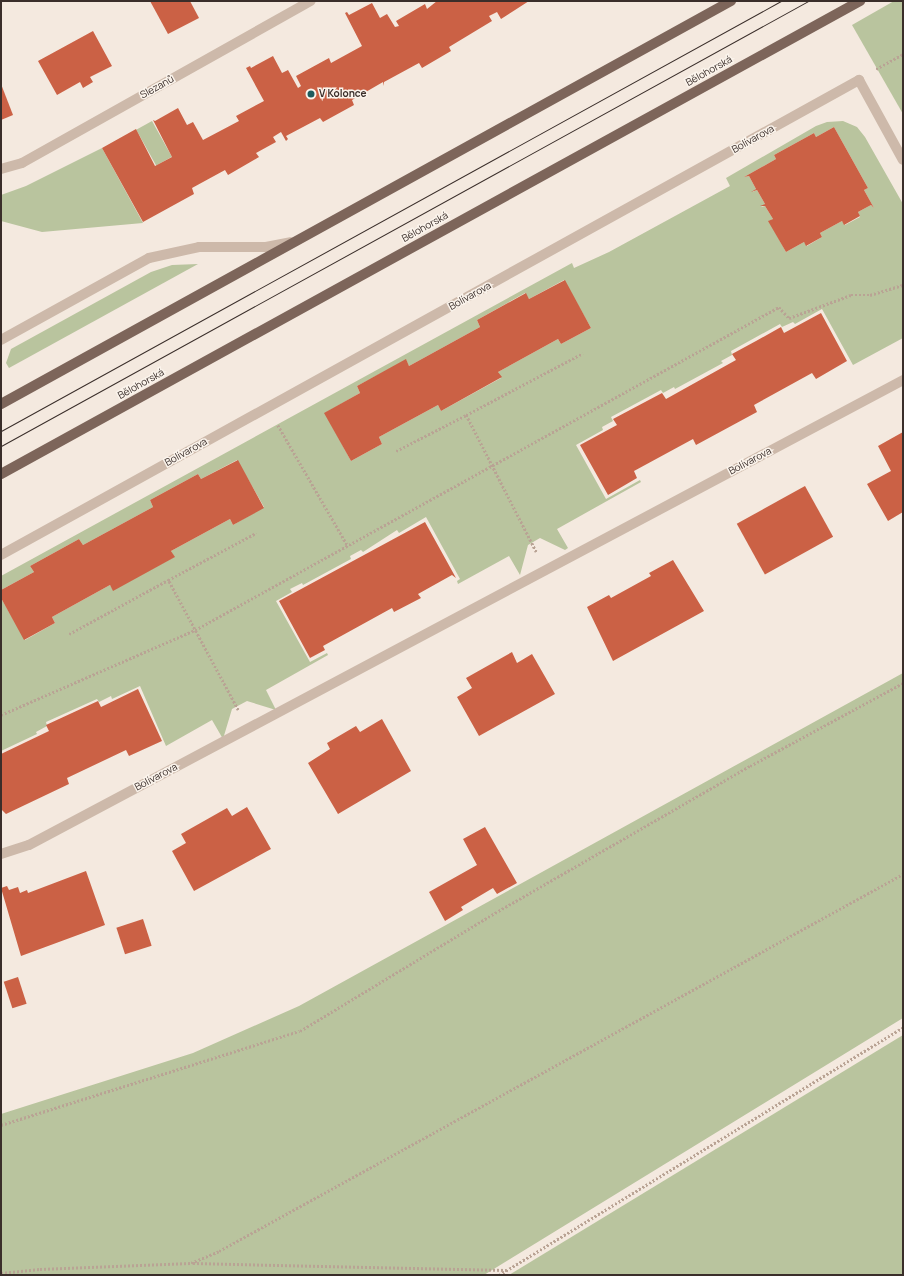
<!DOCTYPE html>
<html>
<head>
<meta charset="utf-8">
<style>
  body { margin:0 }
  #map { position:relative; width:904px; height:1276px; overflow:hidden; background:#f4e9df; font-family:Manrope,sans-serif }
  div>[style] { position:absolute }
  .green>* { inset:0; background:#b9c49e; transform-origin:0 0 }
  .building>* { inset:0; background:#cb6145; transform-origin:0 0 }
  .path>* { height:2.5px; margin-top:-1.25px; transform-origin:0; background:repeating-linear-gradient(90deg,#b9a394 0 2px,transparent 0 4px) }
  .minor>* { height:10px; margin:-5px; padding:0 5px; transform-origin:5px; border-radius:5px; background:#cdb9aa }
  .major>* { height:10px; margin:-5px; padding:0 5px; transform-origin:5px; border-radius:5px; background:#7d655a }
  .tram>* { height:1px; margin:-0.5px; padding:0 0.5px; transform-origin:0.5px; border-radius:0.5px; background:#3a2e2a }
  .dots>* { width:11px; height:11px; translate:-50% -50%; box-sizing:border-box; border:2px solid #fbf4ec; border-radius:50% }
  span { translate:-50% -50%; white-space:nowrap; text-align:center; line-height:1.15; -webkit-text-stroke:3px #fbf4ec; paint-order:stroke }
  .street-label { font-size:10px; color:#3a2e2a }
  .poi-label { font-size:10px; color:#3a2e2a; font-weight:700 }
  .left { translate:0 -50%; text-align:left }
  .frame { position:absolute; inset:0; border:2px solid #3a2e2a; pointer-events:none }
</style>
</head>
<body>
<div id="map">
  <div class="green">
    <i style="clip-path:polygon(894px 1px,903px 1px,903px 114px,852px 25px)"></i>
    <i style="left:152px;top:121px;width:41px;height:18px;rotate:61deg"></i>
    <i style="clip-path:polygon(evenodd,843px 121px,857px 127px,865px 137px,903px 204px,903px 338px,853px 365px,822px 309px,795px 324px,793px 322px,782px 327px,780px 324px,731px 351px,732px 355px,721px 361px,723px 363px,675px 389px,674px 387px,663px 393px,661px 390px,611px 417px,613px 421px,602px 427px,603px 430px,576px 445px,606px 499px,640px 480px,641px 482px,557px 529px,568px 548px,565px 550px,540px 538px,528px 545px,520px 575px,509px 556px,458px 584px,457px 581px,460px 579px,426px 517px,399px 533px,397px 530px,363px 552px,361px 550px,350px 556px,351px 559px,303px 585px,302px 583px,290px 589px,292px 592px,276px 601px,310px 662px,327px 653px,328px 655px,266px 690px,276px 710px,247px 701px,232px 709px,223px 739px,212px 720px,166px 746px,140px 686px,112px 699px,111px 696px,99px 702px,97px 699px,46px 722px,47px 726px,36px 732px,37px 734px,1px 751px,1px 598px,25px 640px,55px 623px,52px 617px,110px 585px,113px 590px,174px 557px,171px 551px,230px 519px,233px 525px,264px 507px,237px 460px,201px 479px,198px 474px,150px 500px,153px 507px,83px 545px,79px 539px,30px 566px,34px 572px,1px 590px,1px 576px,572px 263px,574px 268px,609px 252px,730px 186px,726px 178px,816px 126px,827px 122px,843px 121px,834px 127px,868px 188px,864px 190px,874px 208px,871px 205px,858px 212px,860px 217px,845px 225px,842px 221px,820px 233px,822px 237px,807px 246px,804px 242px,786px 252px,769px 221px,773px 219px,765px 206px,761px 207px,765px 204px,757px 190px,752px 192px,756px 189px,749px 176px,744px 177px,776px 159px,774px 155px,814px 133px,816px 137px,834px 127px,843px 121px,564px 280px,591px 328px,561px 344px,558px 339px,498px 372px,501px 378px,441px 411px,438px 405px,379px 437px,382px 444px,351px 461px,325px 413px,360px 393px,357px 386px,406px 360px,409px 366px,480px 327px,477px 320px,525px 293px,529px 299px,564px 280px)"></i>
    <i style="clip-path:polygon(102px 148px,143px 223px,42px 232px,1px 221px,1px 195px,26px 186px)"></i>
    <i style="clip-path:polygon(198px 264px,9px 368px,6px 363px,11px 349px,151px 272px,172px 265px)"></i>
    <i style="clip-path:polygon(903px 673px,903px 1018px,484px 1275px,1px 1275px,1px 1114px,193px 1053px,299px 1006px)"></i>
    <i style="clip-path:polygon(903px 1035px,903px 1275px,509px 1275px)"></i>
  </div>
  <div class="building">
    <i style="clip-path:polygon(150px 1px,190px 1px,199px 18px,168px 34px)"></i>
    <i style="clip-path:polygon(437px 1px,529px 1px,501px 19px,497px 12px,489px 16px,492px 21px,449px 47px,451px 51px,422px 68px,419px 63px,384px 82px,384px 86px,383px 82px,352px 100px,354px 105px,323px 122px,320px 118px,286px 136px,288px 139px,286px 141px,281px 132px,273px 137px,276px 142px,256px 153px,259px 157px,228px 175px,225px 170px,192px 188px,194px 194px,143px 222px,102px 148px,136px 129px,155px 166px,172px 157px,153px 120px,155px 121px,178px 108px,187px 125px,193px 122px,203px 140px,239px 121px,236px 116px,264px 101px,246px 68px,250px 66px,251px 68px,273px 56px,282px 73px,288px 70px,298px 88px,301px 86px,296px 76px,329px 58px,331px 63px,362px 46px,345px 13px,347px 12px,349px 15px,372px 3px,380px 18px,387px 14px,395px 27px,399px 26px,396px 21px,425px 4px,427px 9px)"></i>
    <i style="clip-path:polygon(93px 31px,112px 66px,90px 77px,93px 82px,83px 88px,80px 82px,57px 95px,38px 61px)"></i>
    <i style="clip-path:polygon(1px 84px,13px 115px,1px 120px)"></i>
    <i style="clip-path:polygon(834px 127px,868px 188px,864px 190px,874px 208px,871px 205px,858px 212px,860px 216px,844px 225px,842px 221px,820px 233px,822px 237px,806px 246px,804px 242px,786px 252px,768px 221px,773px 219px,765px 206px,760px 206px,765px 204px,757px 190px,751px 192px,756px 189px,749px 176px,744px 177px,776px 159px,774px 155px,814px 133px,816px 137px)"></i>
    <i style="clip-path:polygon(565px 280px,591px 328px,561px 344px,558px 339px,498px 372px,502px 377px,441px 411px,438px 405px,379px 437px,382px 444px,351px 461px,324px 413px,360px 393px,357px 386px,406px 359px,409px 366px,480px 327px,477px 320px,526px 293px,529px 299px)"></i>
    <i style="clip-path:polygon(821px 313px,847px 361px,816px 379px,812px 373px,754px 405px,757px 412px,696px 445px,693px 439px,634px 471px,637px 478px,608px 495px,580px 445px,617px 425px,613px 419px,662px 393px,666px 399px,736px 360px,732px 354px,756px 341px,781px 327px,784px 333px)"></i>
    <i style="clip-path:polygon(903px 432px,903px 512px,888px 521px,867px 484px,891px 471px,878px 446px)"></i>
    <i style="clip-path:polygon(238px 460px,264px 508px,233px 525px,230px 519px,171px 551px,175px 557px,113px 591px,110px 585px,52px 617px,55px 623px,24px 640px,1px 598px,1px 590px,34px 572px,30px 566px,79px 539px,83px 545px,153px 507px,150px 500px,198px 474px,201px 479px)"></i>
    <i style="left:805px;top:486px;width:58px;height:78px;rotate:61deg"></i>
    <i style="clip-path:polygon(425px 522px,456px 578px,452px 575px,418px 594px,421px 598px,394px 612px,392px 608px,323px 646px,325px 650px,310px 658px,279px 601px)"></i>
    <i style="clip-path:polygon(673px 560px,704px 611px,613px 661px,587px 607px,609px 595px,611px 598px,651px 576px,649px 573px)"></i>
    <i style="clip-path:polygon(512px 652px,517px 663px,532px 654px,555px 694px,479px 736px,457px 697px,472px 688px,466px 678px)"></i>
    <i style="clip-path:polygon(138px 689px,162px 741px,129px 756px,126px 750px,67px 778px,69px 784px,6px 814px,1px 809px,1px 754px,49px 731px,46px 725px,98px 701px,101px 707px)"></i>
    <i style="clip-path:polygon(382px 719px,411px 771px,338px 814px,308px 763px,330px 749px,327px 743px,356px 726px,360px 732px)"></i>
    <i style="clip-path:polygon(247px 807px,271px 849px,194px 891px,172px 851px,186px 843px,181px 834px,227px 808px,232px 816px)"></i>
    <i style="clip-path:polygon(485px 827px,517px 883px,497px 894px,493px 888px,461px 907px,463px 910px,445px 921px,429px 892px,477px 865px,463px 839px)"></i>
    <i style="clip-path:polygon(86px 871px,105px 925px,21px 956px,1px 888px,7px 886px,9px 890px,18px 887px,20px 893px,27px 890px,28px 893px)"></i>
    <i style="left:143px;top:919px;width:28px;height:28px;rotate:72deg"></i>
    <i style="left:18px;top:977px;width:28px;height:15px;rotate:72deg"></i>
  </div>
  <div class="path">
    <i style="left:876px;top:69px;width:31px;rotate:-29deg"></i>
    <i style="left:278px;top:425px;width:140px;rotate:60deg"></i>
    <i style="left:396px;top:451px;width:79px;rotate:-27.2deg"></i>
    <i style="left:536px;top:552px;width:154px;rotate:-117.1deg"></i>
    <i style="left:466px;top:415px;width:132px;rotate:-27.9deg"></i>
    <i style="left:69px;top:634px;width:113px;rotate:-28.6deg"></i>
    <i style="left:238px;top:710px;width:148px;rotate:-118.3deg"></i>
    <i style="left:168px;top:580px;width:100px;rotate:-28.1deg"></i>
    <i style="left:1px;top:715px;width:212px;rotate:-23.7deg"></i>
    <i style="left:195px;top:630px;width:667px;rotate:-28.95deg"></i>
    <i style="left:779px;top:307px;width:15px;rotate:48deg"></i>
    <i style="left:789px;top:318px;width:66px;rotate:-20.4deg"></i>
    <i style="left:851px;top:295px;width:19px"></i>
    <i style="left:870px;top:295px;width:34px;rotate:-17deg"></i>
    <i style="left:1px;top:1125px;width:313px;rotate:-17.5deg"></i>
    <i style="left:300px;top:1031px;width:220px;rotate:-31.2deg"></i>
    <i style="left:488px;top:917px;width:302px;rotate:-30deg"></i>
    <i style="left:750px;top:766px;width:174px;rotate:-28.5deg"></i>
    <i style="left:193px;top:1263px;width:313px;rotate:1.3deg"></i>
    <i style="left:1px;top:1273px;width:39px;rotate:-6deg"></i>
    <i style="left:40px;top:1269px;width:151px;rotate:-2.3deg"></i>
    <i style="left:191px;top:1263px;width:30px;rotate:-23deg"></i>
    <i style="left:219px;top:1251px;width:781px;rotate:-28.86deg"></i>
    <i style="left:499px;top:1275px;width:474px;rotate:-31.5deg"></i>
  </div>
  <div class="minor">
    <i style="left:1px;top:169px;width:22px;rotate:-16deg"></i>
    <i style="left:22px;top:163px;width:331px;rotate:-29.3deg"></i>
    <i style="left:1px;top:340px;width:169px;rotate:-29deg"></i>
    <i style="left:149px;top:258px;width:51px;rotate:-12.4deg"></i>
    <i style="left:199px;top:247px;width:67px"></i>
    <i style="left:266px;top:247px;width:25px;rotate:-11deg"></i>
    <i style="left:1px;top:555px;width:981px;rotate:-28.97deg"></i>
    <i style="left:859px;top:80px;width:91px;rotate:61.2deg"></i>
    <i style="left:1px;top:854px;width:29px;rotate:-18deg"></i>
    <i style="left:29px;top:845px;width:990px;rotate:-28.01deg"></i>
  </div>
  <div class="major">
    <i style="left:1px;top:404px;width:834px;rotate:-28.9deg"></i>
    <i style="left:1px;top:474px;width:981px;rotate:-28.84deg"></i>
  </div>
  <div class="tram">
    <i style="left:1px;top:431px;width:891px;rotate:-28.87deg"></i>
    <i style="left:1px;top:446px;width:922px;rotate:-28.87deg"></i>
  </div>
  <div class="dots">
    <i style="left:311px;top:94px;background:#1d5c5e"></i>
  </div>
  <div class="street-label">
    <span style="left:709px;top:71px;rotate:-29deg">Bělohorská</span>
    <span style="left:157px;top:87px;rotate:-29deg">Slezanů</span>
    <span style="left:753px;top:139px;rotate:-29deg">Bolívarova</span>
    <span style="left:425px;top:227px;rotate:-29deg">Bělohorská</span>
    <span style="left:470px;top:296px;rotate:-29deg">Bolívarova</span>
    <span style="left:141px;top:384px;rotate:-29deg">Bělohorská</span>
    <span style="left:186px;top:452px;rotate:-29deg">Bolívarova</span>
    <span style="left:750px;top:461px;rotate:-28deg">Bolívarova</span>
    <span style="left:156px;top:777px;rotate:-28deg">Bolívarova</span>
  </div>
  <div class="poi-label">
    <span class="left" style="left:319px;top:94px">V Kolonce</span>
  </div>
  <div class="frame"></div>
</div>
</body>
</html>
